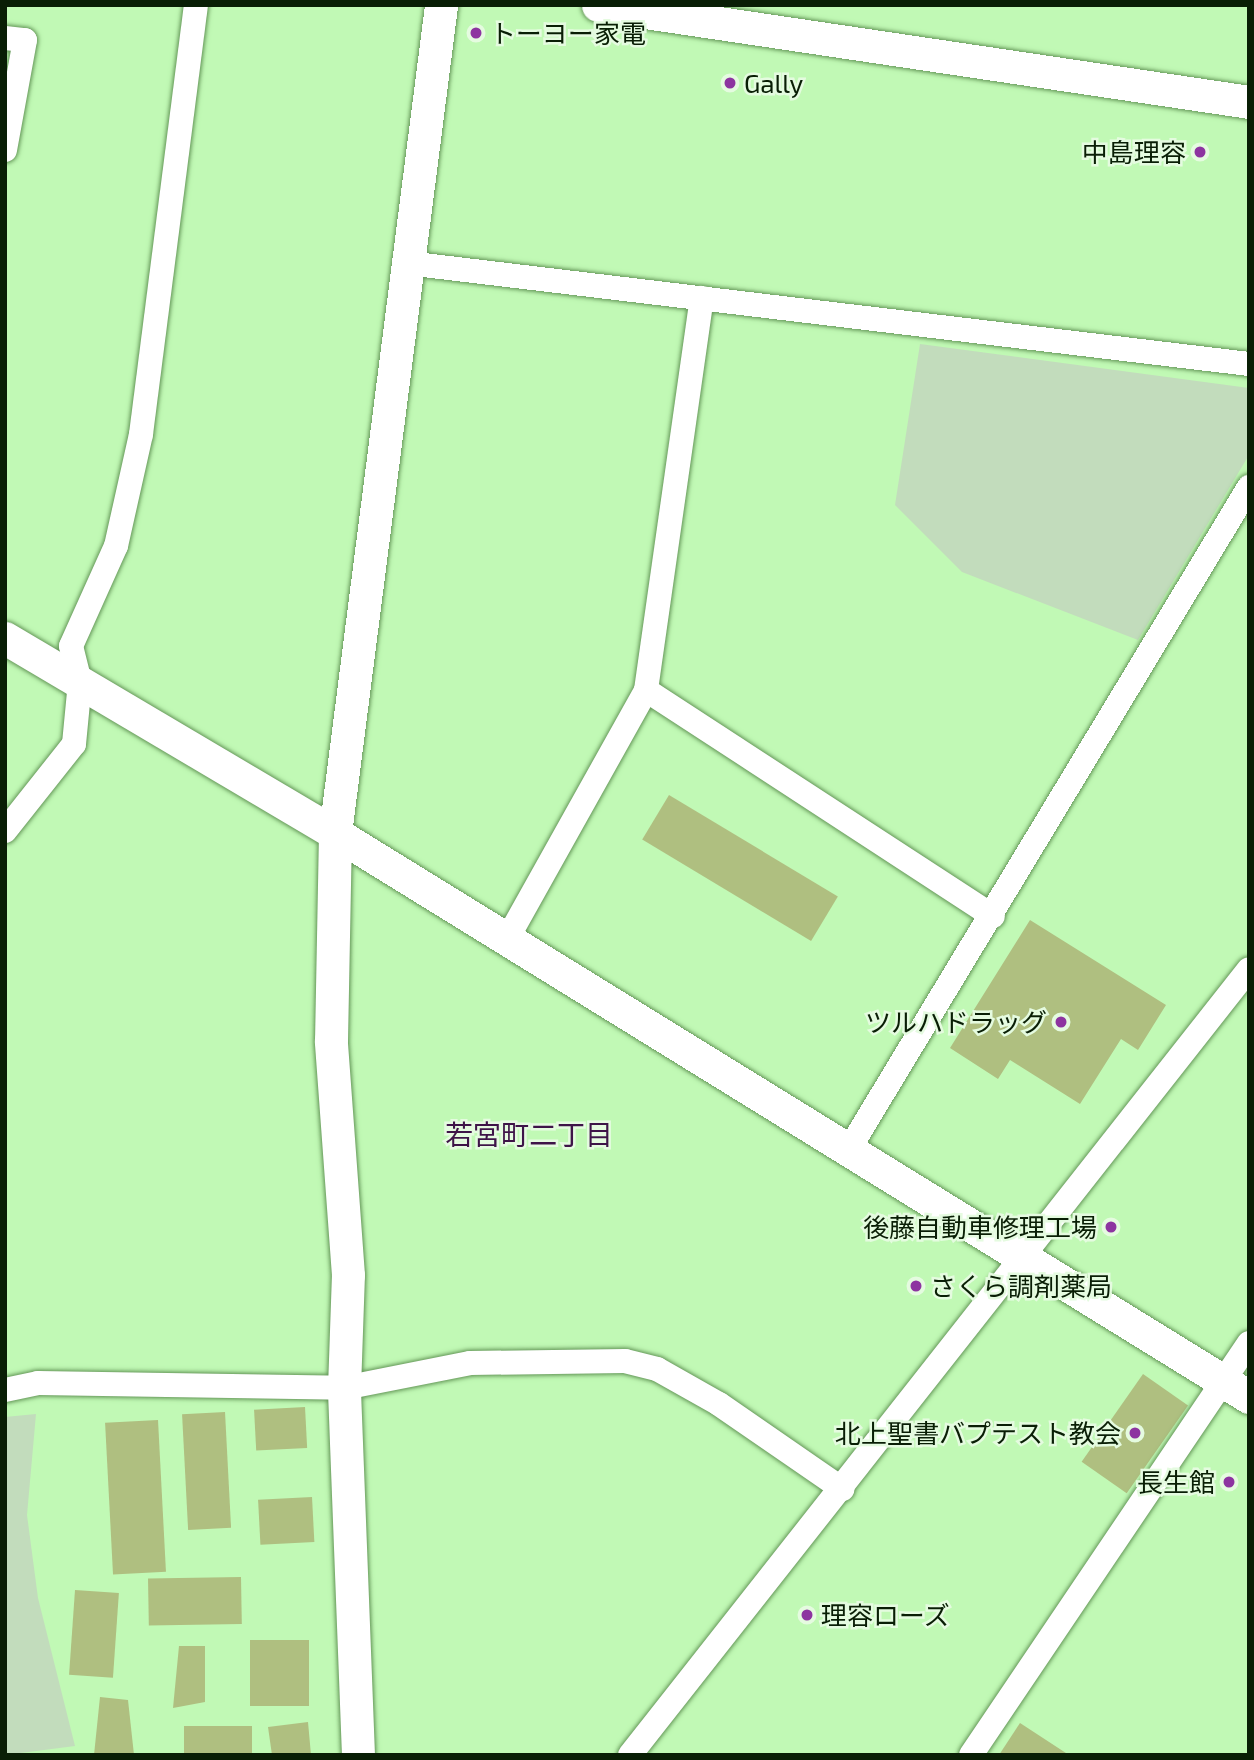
<!DOCTYPE html>
<html>
<head>
<meta charset="utf-8">
<style>
  body { margin:0 }
  #map { position:relative; width:1254px; height:1760px; overflow:hidden; background:#c1f9b5; font-family:"Exo 2","Noto Sans JP",sans-serif }
  div>[style] { position:absolute }
  .green>* { inset:0; background:#c2dcbc }
  .building>* { inset:0; background:#afbf80; transform-origin:0 0 }
  .roads { filter:drop-shadow(0 0 2px #649758) drop-shadow(0 0 2px #649758) }
  .street>* { height:24px; margin:-12px; padding:0 12px; transform-origin:12px; border-radius:12px; background:#fff }
  .secondary>* { height:33px; margin:-16.5px; padding:0 16.5px; transform-origin:16.5px; border-radius:16.5px; background:#fff }
  .dots>* { width:19px; height:19px; translate:-50% -50%; box-sizing:border-box; border:4px solid #e5fbe0; border-radius:50% }
  span { translate:-50% -50%; white-space:nowrap; text-align:center; line-height:1.15; -webkit-text-stroke:5px #e5fbe0; paint-order:stroke }
  .poi-label { font-size:26px; color:#091e05 }
  .left { translate:0 -50%; text-align:left }
  .right { translate:-100% -50%; text-align:right }
  .neighbourhood-label { font-size:28px; color:#3e1448 }
  .frame { position:absolute; inset:0; border:7px solid #091e05; pointer-events:none }
</style>
</head>
<body>
<div id="map">
  <div class="green">
    <i style="clip-path:polygon(920px 344px,1249px 388px,1249px 455px,1138px 640px,962px 572px,895px 505px)"></i>
    <i style="clip-path:polygon(36px 1414px,27px 1515px,38px 1598px,75px 1746px,5px 1755px,5px 1417px)"></i>
  </div>
  <div class="building">
    <i style="left:669px;top:795px;width:197px;height:52px;rotate:31deg"></i>
    <i style="clip-path:polygon(1030px 920px,1166px 1005px,1138px 1050px,1121px 1039px,1080px 1104px,1010px 1060px,998px 1079px,950px 1048px)"></i>
    <i style="left:1143px;top:1374px;width:55px;height:107px;rotate:35deg"></i>
    <i style="left:305px;top:1407px;width:41px;height:51px;rotate:87deg"></i>
    <i style="left:225px;top:1412px;width:116px;height:43px;rotate:87deg"></i>
    <i style="left:158px;top:1420px;width:152px;height:53px;rotate:87deg"></i>
    <i style="left:312px;top:1497px;width:45px;height:54px;rotate:87deg"></i>
    <i style="left:241px;top:1577px;width:47px;height:93px;rotate:89deg"></i>
    <i style="left:75px;top:1590px;width:44px;height:85px;rotate:4deg"></i>
    <i style="left:309px;top:1640px;width:66px;height:59px;rotate:90deg"></i>
    <i style="clip-path:polygon(179px 1646px,205px 1646px,205px 1702px,173px 1708px)"></i>
    <i style="clip-path:polygon(100px 1697px,128px 1700px,134px 1755px,94px 1755px)"></i>
    <i style="clip-path:polygon(308px 1722px,311px 1755px,272px 1755px,268px 1727px)"></i>
    <i style="clip-path:polygon(1020px 1723px,1069px 1755px,999px 1755px)"></i>
    <i style="left:184px;top:1726px;width:68px;height:29px"></i>
  </div>
  <div class="roads">
    <div class="street">
      <i style="left:5px;top:38px;width:20px;rotate:6deg"></i>
      <i style="left:25px;top:40px;width:112px;rotate:100.3deg"></i>
      <i style="left:407px;top:263px;width:848px;rotate:6.84deg"></i>
      <i style="left:646px;top:690px;width:414px;rotate:33.1deg"></i>
      <i style="left:5px;top:831px;width:111px;rotate:-51.6deg"></i>
      <i style="left:74px;top:744px;width:62px;rotate:-84.5deg"></i>
      <i style="left:80px;top:682px;width:37px;rotate:-104deg"></i>
      <i style="left:71px;top:646px;width:110px;rotate:-65.8deg"></i>
      <i style="left:116px;top:546px;width:115px;rotate:-77.4deg"></i>
      <i style="left:141px;top:434px;width:433px;rotate:-82.7deg"></i>
      <i style="left:506px;top:941px;width:287px;rotate:-60.8deg"></i>
      <i style="left:646px;top:690px;width:396px;rotate:-81.9deg"></i>
      <i style="left:848px;top:1151px;width:776px;rotate:-58.87deg"></i>
      <i style="left:5px;top:1390px;width:34px;rotate:-12deg"></i>
      <i style="left:38px;top:1383px;width:306px;rotate:0.9deg"></i>
      <i style="left:344px;top:1388px;width:128px;rotate:-11.2deg"></i>
      <i style="left:470px;top:1363px;width:155px;rotate:-0.7deg"></i>
      <i style="left:625px;top:1361px;width:33px;rotate:14deg"></i>
      <i style="left:657px;top:1369px;width:71px;rotate:29.4deg"></i>
      <i style="left:719px;top:1404px;width:150px;rotate:34.6deg"></i>
      <i style="left:630px;top:1755px;width:1000px;rotate:-51.78deg"></i>
      <i style="left:971px;top:1755px;width:497px;rotate:-56deg"></i>
    </div>
    <div class="secondary">
      <i style="left:598px;top:5px;width:658px;rotate:8.47deg"></i>
      <i style="left:5px;top:638px;width:383px;rotate:30.6deg"></i>
      <i style="left:335px;top:833px;width:1074px;rotate:31.68deg"></i>
      <i style="left:358px;top:1755px;width:367px;rotate:-92.2deg"></i>
      <i style="left:344px;top:1388px;width:113px;rotate:-88deg"></i>
      <i style="left:348px;top:1275px;width:235px;rotate:-94.2deg"></i>
      <i style="left:331px;top:1041px;width:208px;rotate:-88.9deg"></i>
      <i style="left:335px;top:833px;width:835px;rotate:-82.7deg"></i>
    </div>
  </div>
  <div class="dots">
    <i style="left:476px;top:33px;background:#8d34a0"></i>
    <i style="left:730px;top:83px;background:#8d34a0"></i>
    <i style="left:1200px;top:152px;background:#8d34a0"></i>
    <i style="left:1061px;top:1022px;background:#8d34a0"></i>
    <i style="left:1111px;top:1227px;background:#8d34a0"></i>
    <i style="left:916px;top:1286px;background:#8d34a0"></i>
    <i style="left:1135px;top:1433px;background:#8d34a0"></i>
    <i style="left:1229px;top:1482px;background:#8d34a0"></i>
    <i style="left:807px;top:1615px;background:#8d34a0"></i>
  </div>
  <div class="poi-label">
    <span class="left" style="left:490px;top:33px">トーヨー家電</span>
    <span class="left" style="left:744px;top:83px">Gally</span>
    <span class="right" style="left:1186px;top:152px">中島理容</span>
    <span class="right" style="left:1047px;top:1022px">ツルハドラッグ</span>
    <span class="right" style="left:1097px;top:1227px">後藤自動車修理工場</span>
    <span class="left" style="left:930px;top:1286px">さくら調剤薬局</span>
    <span class="right" style="left:1121px;top:1433px">北上聖書バプテスト教会</span>
    <span class="right" style="left:1215px;top:1482px">長生館</span>
    <span class="left" style="left:821px;top:1615px">理容ローズ</span>
  </div>
  <div class="neighbourhood-label">
    <span style="left:529px;top:1134px">若宮町二丁目</span>
  </div>
  <div class="frame"></div>
</div>
</body>
</html>
